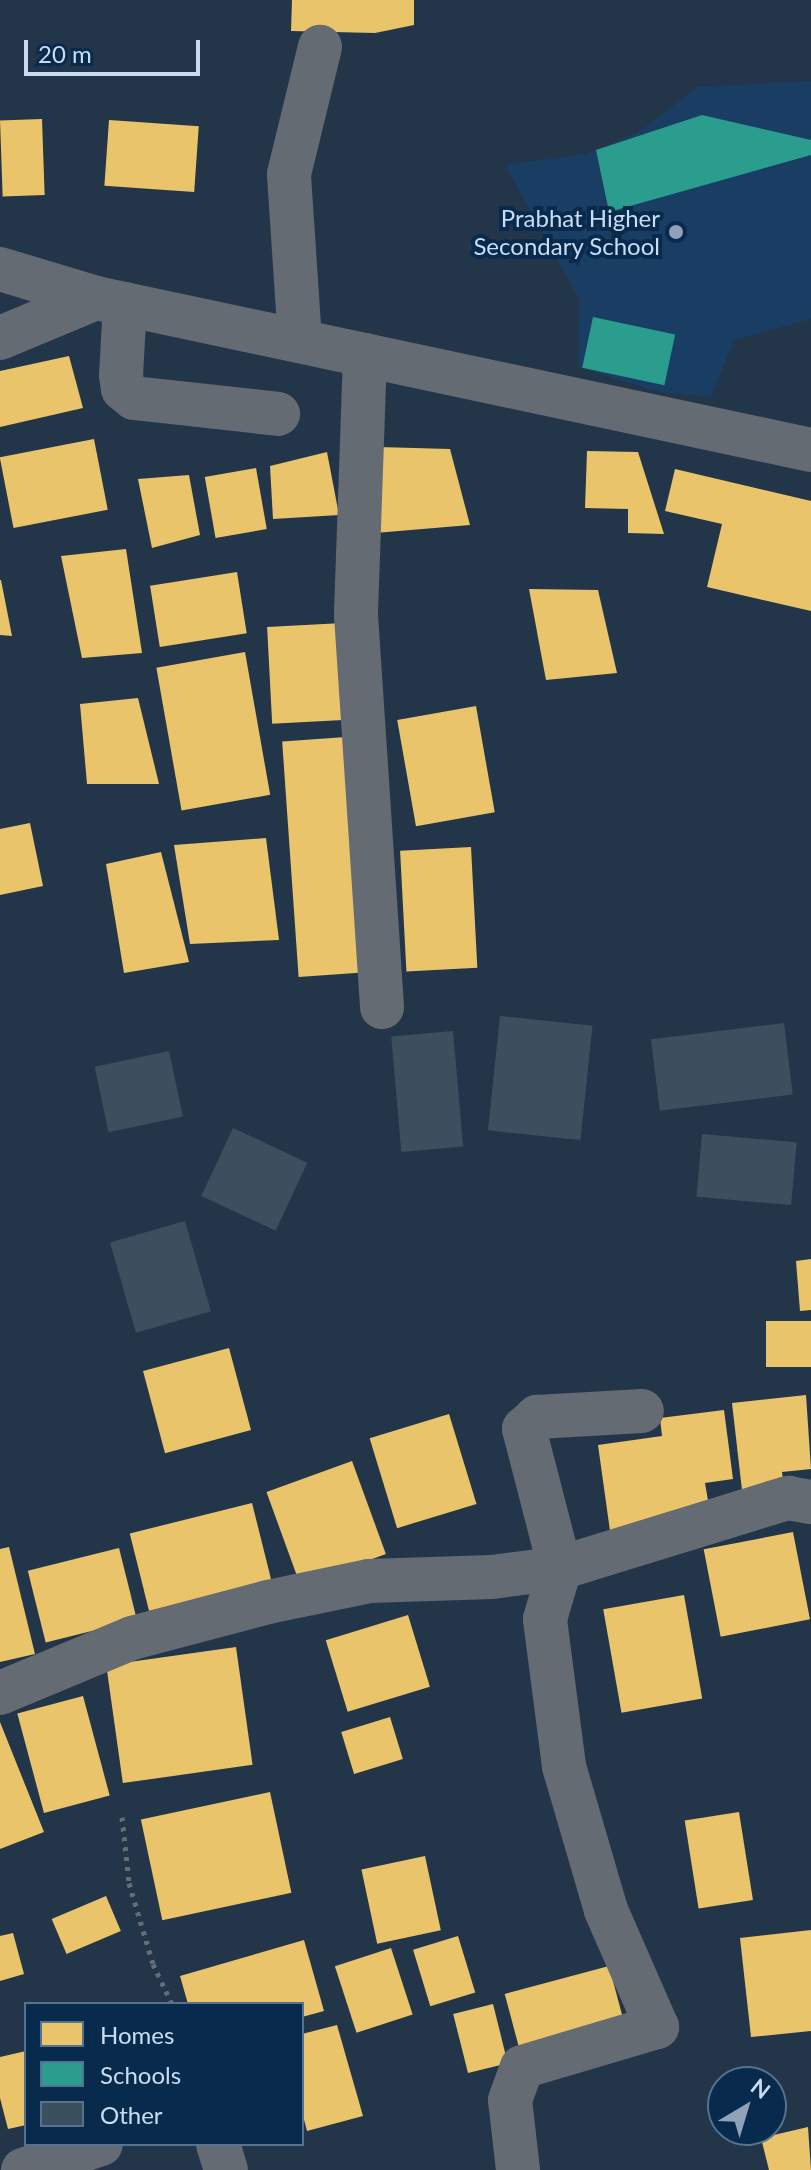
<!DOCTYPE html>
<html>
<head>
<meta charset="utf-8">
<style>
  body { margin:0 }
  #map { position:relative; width:811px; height:2170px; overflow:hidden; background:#233649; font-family:Lato,sans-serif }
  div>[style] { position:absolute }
  .built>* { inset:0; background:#193d63 }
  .homes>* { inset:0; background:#e9c46a; transform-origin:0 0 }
  .schools>* { inset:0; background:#2a9d8f; transform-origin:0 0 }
  .building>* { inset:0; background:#3c4f5e; transform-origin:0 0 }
  .path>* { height:5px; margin-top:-2.5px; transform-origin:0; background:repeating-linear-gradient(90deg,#656e77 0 4px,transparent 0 10px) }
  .minor>* { height:44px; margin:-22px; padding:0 22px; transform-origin:22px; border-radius:22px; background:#646b73 }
  .dots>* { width:22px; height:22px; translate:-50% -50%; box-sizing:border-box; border:4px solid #082b4d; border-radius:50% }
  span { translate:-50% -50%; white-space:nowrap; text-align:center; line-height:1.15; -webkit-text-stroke:8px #082b4d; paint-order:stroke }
  .poi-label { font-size:24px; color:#c9dcf2 }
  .right { translate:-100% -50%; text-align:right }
  .legend { position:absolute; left:24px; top:2002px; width:280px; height:144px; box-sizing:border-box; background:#082b4d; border:2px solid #55728f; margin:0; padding:10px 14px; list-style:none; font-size:24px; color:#c9dcf2 }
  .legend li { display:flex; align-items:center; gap:16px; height:40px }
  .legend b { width:40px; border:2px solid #55728f }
  .north { position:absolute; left:707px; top:2066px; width:80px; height:80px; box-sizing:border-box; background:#082b4d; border:2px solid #55728f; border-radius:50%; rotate:38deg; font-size:22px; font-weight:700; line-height:32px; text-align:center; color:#c9dcf2 }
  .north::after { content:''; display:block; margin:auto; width:28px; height:36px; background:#8fa2b7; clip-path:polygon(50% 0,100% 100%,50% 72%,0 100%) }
  .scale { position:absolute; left:24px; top:40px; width:176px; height:36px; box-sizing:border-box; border:4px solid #c9dcf2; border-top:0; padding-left:10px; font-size:24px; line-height:28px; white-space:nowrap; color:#c9dcf2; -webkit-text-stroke:6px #082b4d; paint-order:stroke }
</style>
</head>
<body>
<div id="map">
  <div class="built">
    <i style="clip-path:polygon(811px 81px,811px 319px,734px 340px,711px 397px,659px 392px,578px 367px,579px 299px,505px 165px,587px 154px,642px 130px,697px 87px)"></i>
  </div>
  <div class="homes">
    <i style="clip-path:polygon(292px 0,414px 0,414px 25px,375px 33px,291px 31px)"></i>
    <i style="left:42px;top:119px;width:76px;height:42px;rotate:88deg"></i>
    <i style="left:109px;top:120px;width:90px;height:66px;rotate:4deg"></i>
    <i style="clip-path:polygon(69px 356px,83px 408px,0 427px,0 371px)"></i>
    <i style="left:94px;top:439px;width:72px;height:96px;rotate:79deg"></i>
    <i style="clip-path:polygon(378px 447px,450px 449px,470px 525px,375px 533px)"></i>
    <i style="clip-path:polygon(587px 451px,638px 452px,664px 534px,628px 533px,628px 509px,585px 508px)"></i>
    <i style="clip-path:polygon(327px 452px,339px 515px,273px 519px,270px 466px)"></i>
    <i style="left:256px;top:468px;width:62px;height:52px;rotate:80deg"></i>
    <i style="clip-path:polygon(675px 469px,811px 501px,811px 611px,707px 587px,722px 524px,665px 511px)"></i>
    <i style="clip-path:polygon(189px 475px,200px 535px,152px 548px,138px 479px)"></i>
    <i style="clip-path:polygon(126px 549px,142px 653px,82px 658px,61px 556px)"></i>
    <i style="left:237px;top:572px;width:62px;height:88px;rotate:81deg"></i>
    <i style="clip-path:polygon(0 580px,1px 580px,12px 636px,0 635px)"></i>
    <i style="clip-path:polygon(529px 589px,598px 590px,617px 673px,546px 680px)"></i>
    <i style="left:343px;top:623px;width:97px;height:76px;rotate:87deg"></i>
    <i style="left:245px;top:652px;width:145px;height:90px;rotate:80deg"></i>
    <i style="clip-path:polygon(138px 698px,159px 784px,87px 784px,80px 704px)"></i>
    <i style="left:476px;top:706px;width:108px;height:80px;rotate:80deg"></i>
    <i style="left:346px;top:737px;width:236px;height:64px;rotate:86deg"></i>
    <i style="clip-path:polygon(30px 823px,43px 886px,0 895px,0 829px)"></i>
    <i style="clip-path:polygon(266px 838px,279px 940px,190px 944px,174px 845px)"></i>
    <i style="left:471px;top:847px;width:121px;height:71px;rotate:87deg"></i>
    <i style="clip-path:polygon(161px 852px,189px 962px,124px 973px,106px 864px)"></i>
    <i style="clip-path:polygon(811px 1259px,811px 1310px,800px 1311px,796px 1261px)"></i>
    <i style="left:811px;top:1321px;width:46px;height:45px;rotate:90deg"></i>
    <i style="left:229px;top:1348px;width:85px;height:89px;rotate:75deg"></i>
    <i style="clip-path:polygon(806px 1395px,811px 1469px,782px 1472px,785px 1494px,743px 1499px,732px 1403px)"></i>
    <i style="clip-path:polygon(724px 1410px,733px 1479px,705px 1483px,711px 1518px,610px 1531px,598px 1445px,662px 1436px,660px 1418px)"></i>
    <i style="left:449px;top:1414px;width:94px;height:83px;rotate:73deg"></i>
    <i style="left:352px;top:1461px;width:99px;height:91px;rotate:70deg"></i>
    <i style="left:252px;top:1503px;width:80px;height:126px;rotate:76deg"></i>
    <i style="left:793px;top:1532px;width:89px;height:91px;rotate:79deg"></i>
    <i style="clip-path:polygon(9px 1547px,35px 1654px,0 1662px,0 1549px)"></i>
    <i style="left:119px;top:1548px;width:74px;height:94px;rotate:76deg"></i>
    <i style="left:684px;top:1595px;width:105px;height:82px;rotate:80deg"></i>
    <i style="left:408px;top:1615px;width:75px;height:86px;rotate:73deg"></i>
    <i style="left:236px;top:1647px;width:119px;height:131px;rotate:82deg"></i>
    <i style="left:83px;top:1696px;width:103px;height:68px;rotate:75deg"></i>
    <i style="left:390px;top:1717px;width:44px;height:51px;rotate:73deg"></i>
    <i style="clip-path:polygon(0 1722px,44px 1832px,0 1849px)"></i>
    <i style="left:270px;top:1792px;width:103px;height:132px;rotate:78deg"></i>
    <i style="left:739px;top:1812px;width:89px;height:55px;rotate:81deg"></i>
    <i style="left:425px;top:1856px;width:76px;height:65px;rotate:78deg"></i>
    <i style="left:106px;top:1896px;width:38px;height:59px;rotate:67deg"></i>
    <i style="clip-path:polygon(811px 1930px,811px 2031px,751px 2037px,740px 1938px)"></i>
    <i style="clip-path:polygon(13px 1933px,24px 1974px,0 1981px,0 1936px)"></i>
    <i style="left:458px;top:1936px;width:59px;height:47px;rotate:73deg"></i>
    <i style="clip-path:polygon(304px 1940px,324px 2011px,302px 2017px,302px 2004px,188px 2004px,180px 1976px)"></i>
    <i style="left:391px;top:1948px;width:70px;height:59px;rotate:72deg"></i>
    <i style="left:609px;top:1966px;width:60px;height:108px;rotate:75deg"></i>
    <i style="left:493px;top:2004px;width:61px;height:41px;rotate:76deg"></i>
    <i style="clip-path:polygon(337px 2025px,363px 2116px,307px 2131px,302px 2112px,302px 2034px)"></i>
    <i style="clip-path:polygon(26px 2051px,26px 2125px,8px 2129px,0 2098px,0 2057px)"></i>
    <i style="clip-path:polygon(808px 2127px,811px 2170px,769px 2170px,761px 2138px)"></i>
  </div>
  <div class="schools">
    <i style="clip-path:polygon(702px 115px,811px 140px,811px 155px,609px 212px,596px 150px)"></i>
    <i style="left:593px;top:317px;width:84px;height:52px;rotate:12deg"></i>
  </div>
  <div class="building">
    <i style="left:500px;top:1016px;width:93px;height:115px;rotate:6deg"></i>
    <i style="left:784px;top:1023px;width:72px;height:134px;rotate:83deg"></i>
    <i style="left:453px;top:1031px;width:116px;height:62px;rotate:85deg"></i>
    <i style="left:169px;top:1051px;width:67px;height:76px;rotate:78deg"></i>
    <i style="left:233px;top:1128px;width:82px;height:75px;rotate:25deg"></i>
    <i style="left:702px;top:1134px;width:95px;height:63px;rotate:5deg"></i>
    <i style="left:185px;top:1221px;width:94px;height:78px;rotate:74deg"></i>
  </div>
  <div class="path">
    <i style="left:122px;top:1817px;width:66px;rotate:83.9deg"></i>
    <i style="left:129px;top:1883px;width:84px;rotate:73.5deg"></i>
    <i style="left:153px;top:1964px;width:44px;rotate:64.6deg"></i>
  </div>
  <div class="minor">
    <i style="left:0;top:269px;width:100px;rotate:16.8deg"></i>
    <i style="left:96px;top:298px;width:731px;rotate:12deg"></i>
    <i style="left:125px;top:304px;width:71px;rotate:93.2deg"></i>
    <i style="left:121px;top:375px;width:14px;rotate:82deg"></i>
    <i style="left:123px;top:389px;width:14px;rotate:39deg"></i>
    <i style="left:134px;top:398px;width:145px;rotate:6.3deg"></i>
    <i style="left:0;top:338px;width:104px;rotate:-22.6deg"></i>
    <i style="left:300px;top:341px;width:167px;rotate:-93.8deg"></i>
    <i style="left:289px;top:174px;width:131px;rotate:-76.3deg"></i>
    <i style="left:365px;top:355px;width:260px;rotate:92deg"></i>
    <i style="left:356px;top:615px;width:393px;rotate:86.2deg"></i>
    <i style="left:0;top:1693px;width:143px;rotate:-22.6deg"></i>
    <i style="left:132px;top:1638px;width:141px;rotate:-14.8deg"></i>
    <i style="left:268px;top:1602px;width:103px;rotate:-11.7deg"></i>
    <i style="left:369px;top:1581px;width:123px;rotate:-1.9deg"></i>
    <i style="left:492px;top:1577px;width:69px;rotate:-7.5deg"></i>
    <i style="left:560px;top:1568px;width:144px;rotate:-104.5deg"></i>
    <i style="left:524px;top:1429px;width:18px;rotate:-43deg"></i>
    <i style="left:537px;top:1417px;width:105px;rotate:-3.3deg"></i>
    <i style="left:218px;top:2144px;width:27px;rotate:73deg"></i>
    <i style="left:23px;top:2170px;width:82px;rotate:-18.4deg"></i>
    <i style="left:518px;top:2170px;width:70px;rotate:-96.5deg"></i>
    <i style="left:510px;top:2100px;width:35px;rotate:-70deg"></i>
    <i style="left:522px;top:2067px;width:141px;rotate:-16.5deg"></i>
    <i style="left:657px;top:2027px;width:128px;rotate:-113.6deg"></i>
    <i style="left:606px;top:1910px;width:150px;rotate:-106.3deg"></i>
    <i style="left:564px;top:1766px;width:148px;rotate:-97.4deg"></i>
    <i style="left:545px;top:1619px;width:53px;rotate:-73.6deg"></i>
    <i style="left:560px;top:1568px;width:239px;rotate:-17.1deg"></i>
    <i style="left:788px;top:1498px;width:23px;rotate:10deg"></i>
  </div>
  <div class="dots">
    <i style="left:676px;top:232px;background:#8fa2b7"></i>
  </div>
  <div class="poi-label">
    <span class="right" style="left:660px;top:232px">Prabhat Higher<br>Secondary School</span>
  </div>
  <ul class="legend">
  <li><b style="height:22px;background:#e9c46a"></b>Homes</li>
  <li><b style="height:22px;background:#2a9d8f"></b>Schools</li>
  <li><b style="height:22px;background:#3c4f5e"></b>Other</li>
  </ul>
  <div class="north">N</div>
  <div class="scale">20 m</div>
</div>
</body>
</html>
